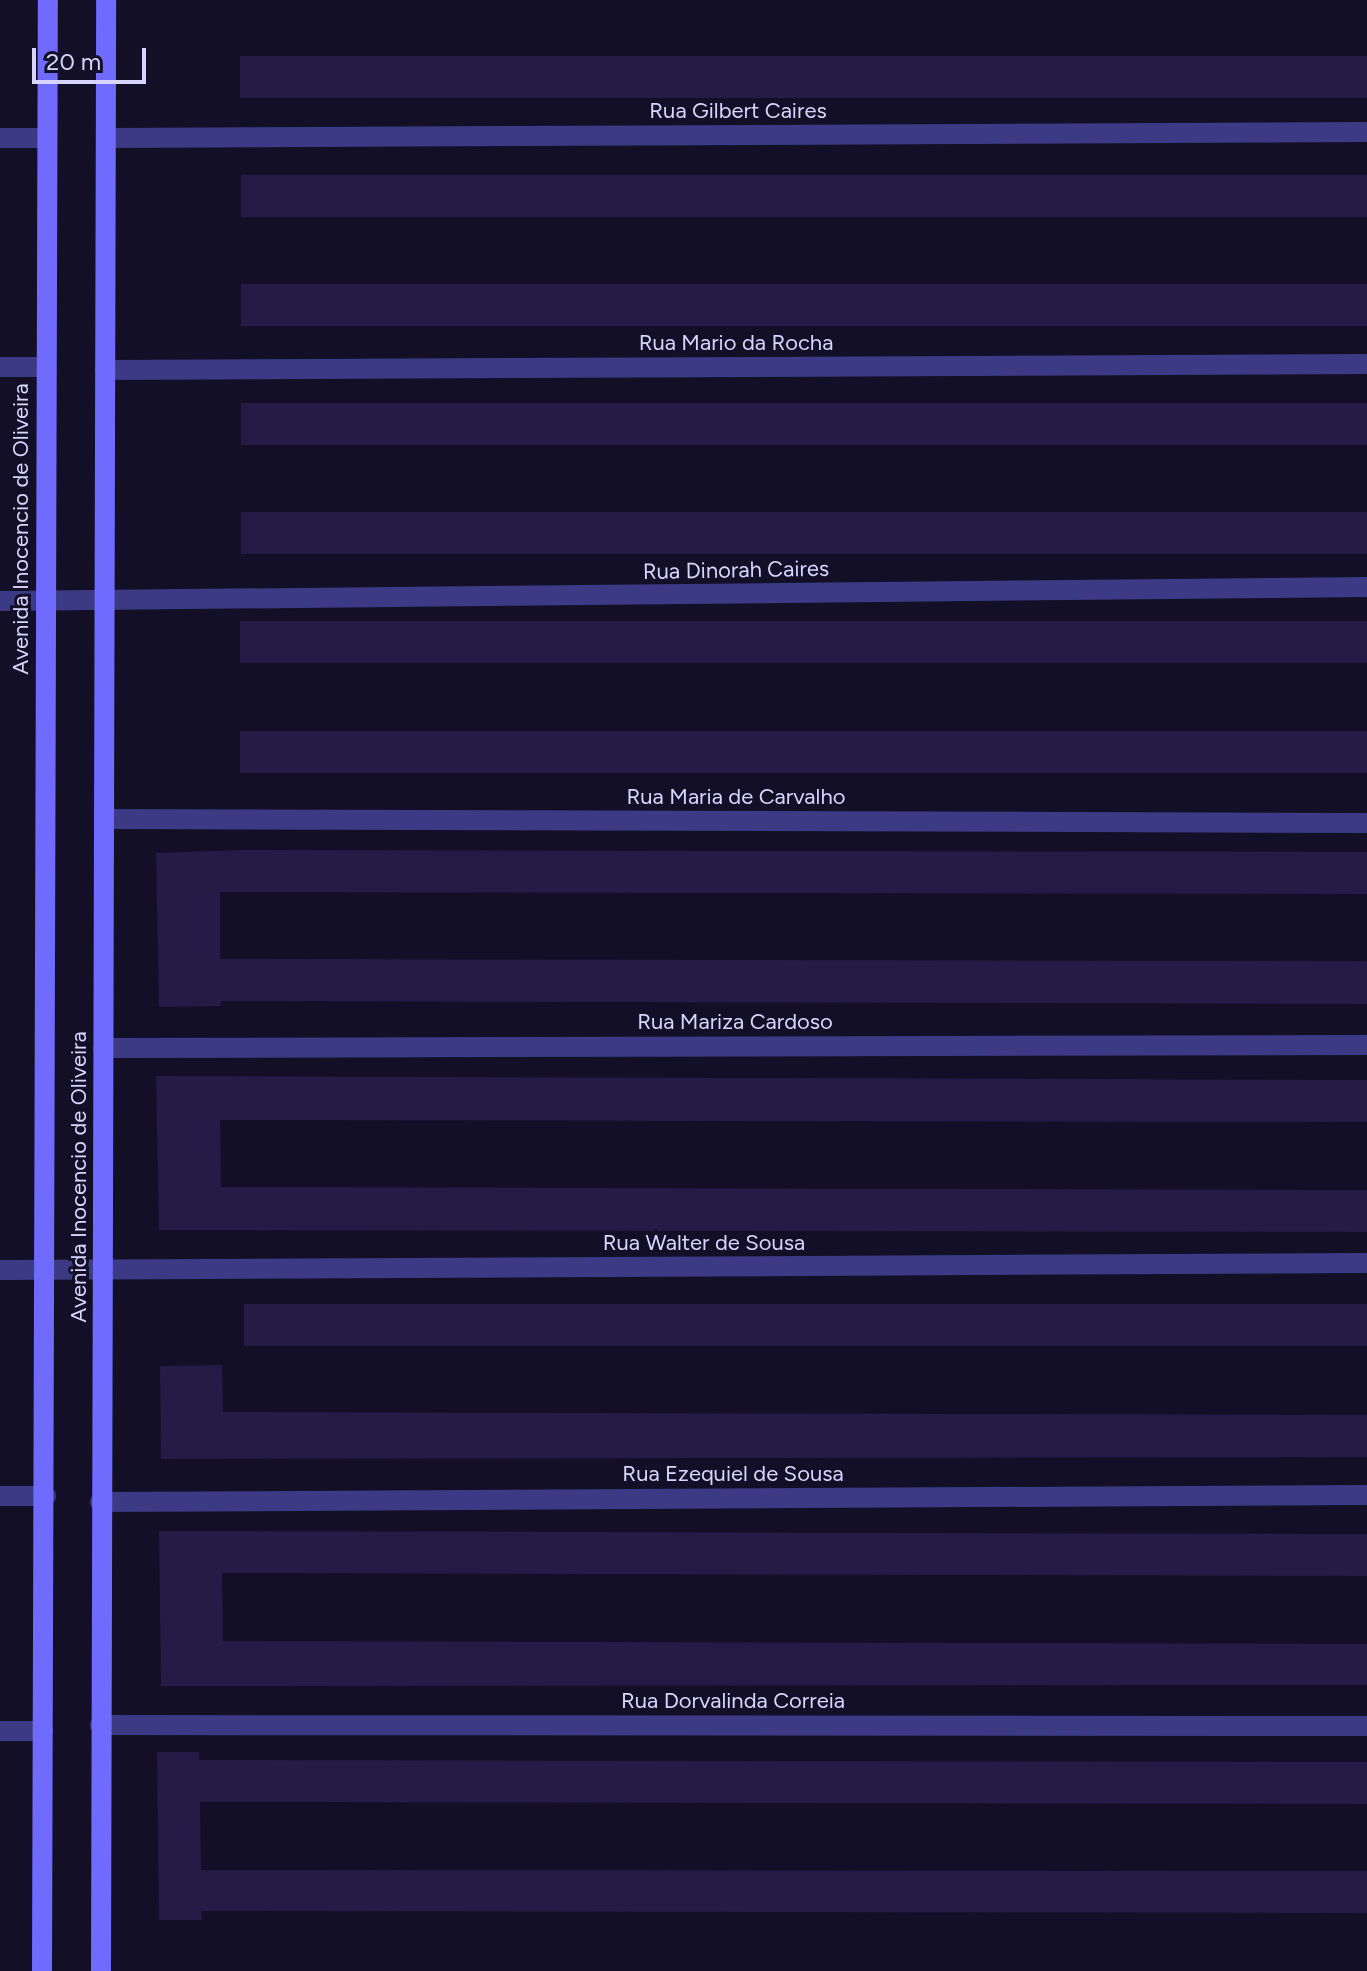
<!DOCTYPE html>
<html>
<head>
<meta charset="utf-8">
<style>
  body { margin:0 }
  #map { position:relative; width:1367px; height:1971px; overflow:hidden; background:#130f26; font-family:Figtree,sans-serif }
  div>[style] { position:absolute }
  .building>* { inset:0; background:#241b47; transform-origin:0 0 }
  .street>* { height:20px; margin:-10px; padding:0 10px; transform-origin:10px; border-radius:10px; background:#3d3a85 }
  .secondary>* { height:20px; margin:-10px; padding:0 10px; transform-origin:10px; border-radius:10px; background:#6f6bff }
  span { translate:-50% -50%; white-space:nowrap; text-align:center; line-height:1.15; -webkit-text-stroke:6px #130f26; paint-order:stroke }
  .street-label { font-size:22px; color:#d9d4ff }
  .scale { position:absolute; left:32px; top:48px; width:114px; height:36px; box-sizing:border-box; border:4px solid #d9d4ff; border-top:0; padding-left:10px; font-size:24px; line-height:28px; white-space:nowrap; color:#d9d4ff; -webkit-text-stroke:6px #130f26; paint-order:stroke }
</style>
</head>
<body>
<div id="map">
  <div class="building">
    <i style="left:240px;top:56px;width:1127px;height:42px"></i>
    <i style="left:241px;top:175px;width:1126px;height:42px"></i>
    <i style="left:241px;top:284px;width:1126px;height:42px"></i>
    <i style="left:241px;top:403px;width:1126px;height:42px"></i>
    <i style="left:241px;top:512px;width:1126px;height:42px"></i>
    <i style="left:240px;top:621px;width:1127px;height:42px"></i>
    <i style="left:240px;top:731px;width:1127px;height:42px"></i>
    <i style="clip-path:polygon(241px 850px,1367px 852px,1367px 894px,220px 892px,220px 959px,1367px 961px,1367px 1004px,221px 1001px,221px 1006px,159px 1007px,156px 853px)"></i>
    <i style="clip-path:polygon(156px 1076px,1367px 1080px,1367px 1122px,220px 1120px,221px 1187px,1367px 1190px,1367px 1232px,159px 1230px)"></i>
    <i style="left:244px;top:1304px;width:1123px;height:42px"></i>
    <i style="clip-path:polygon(222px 1365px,223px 1412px,1367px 1415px,1367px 1457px,161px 1459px,160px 1366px)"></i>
    <i style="clip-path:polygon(159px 1531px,1367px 1534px,1367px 1576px,222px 1573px,223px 1641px,1367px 1644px,1367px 1685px,161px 1686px)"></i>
    <i style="clip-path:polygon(157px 1752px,199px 1752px,199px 1760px,1367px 1762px,1367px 1804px,200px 1802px,201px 1870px,1367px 1871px,1367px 1913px,201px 1911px,202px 1920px,159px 1920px)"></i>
  </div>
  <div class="street">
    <i style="left:0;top:138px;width:46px"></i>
    <i style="left:108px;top:138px;width:1259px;rotate:-0.27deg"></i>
    <i style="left:0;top:367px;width:46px"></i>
    <i style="left:105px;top:370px;width:1262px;rotate:-0.27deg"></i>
    <i style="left:0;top:601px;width:1367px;rotate:-0.59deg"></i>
    <i style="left:106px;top:819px;width:1261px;rotate:0.18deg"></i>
    <i style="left:103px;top:1048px;width:1264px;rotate:-0.14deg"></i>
    <i style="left:0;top:1270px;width:1367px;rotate:-0.29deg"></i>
    <i style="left:0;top:1496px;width:46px"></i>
    <i style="left:100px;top:1502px;width:1267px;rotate:-0.32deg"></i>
    <i style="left:100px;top:1725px;width:1267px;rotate:0.05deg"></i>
    <i style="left:0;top:1731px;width:43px"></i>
  </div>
  <div class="secondary">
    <i style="left:42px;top:1971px;width:1971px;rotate:-89.83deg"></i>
    <i style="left:101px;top:1971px;width:1971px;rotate:-89.85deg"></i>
  </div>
  <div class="street-label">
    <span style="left:738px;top:111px">Rua Gilbert Caires</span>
    <span style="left:736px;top:343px">Rua Mario da Rocha</span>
    <span style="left:21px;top:529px;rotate:-90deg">Avenida Inocencio de Oliveira</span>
    <span style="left:736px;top:570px;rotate:-1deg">Rua Dinorah Caires</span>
    <span style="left:736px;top:797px">Rua Maria de Carvalho</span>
    <span style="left:735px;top:1022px">Rua Mariza Cardoso</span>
    <span style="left:79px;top:1177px;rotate:-90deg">Avenida Inocencio de Oliveira</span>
    <span style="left:704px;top:1243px">Rua Walter de Sousa</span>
    <span style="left:733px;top:1474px">Rua Ezequiel de Sousa</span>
    <span style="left:733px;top:1701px">Rua Dorvalinda Correia</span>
  </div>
  <div class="scale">20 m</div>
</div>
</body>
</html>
